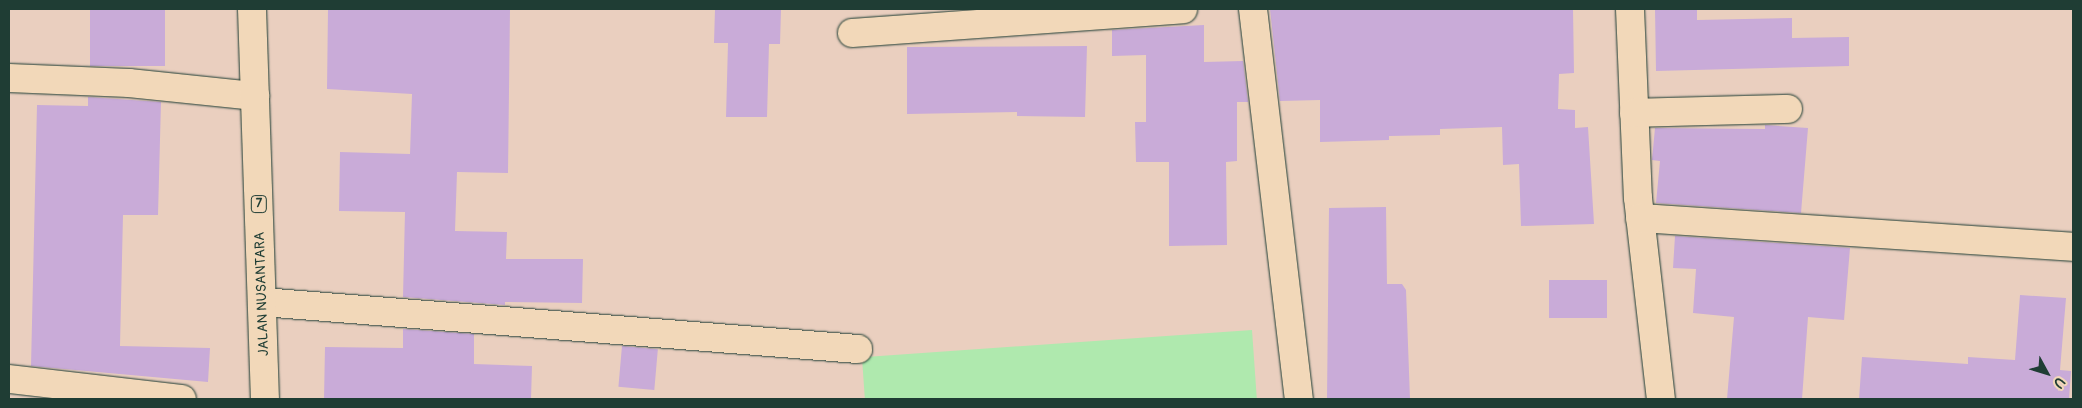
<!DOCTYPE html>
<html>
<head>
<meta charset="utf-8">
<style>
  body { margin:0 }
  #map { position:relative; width:2082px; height:408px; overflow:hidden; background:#eacfbf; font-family:Pangolin,sans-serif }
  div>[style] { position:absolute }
  .green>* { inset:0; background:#afe9ae; transform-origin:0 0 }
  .building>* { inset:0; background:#c9abd8; transform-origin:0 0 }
  .roads { filter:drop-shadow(0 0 1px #1f3d34) drop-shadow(0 0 1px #1f3d34) }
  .street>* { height:28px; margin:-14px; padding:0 14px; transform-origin:14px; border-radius:14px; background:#f2d8b9 }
  .highway>* { height:28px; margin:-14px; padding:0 14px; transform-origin:14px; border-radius:14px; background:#f2d8b9 }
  span { translate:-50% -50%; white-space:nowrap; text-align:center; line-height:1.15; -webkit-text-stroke:4px #f2d8b9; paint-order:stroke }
  .shield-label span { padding:1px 4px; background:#f2d8b9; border:1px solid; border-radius:4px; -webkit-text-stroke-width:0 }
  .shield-label { font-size:12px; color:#1f3d34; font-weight:700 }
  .street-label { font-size:14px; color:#1f3d34 }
  .frame { position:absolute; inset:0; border:10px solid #1f3d34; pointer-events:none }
  .north { position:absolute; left:2022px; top:348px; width:50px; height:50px; -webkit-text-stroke:4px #f2d8b9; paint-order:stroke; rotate:129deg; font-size:14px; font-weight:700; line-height:20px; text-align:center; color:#1f3d34 }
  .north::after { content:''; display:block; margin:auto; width:18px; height:22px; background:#1f3d34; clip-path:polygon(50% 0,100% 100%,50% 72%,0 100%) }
</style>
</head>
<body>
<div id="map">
  <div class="green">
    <i style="left:1252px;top:330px;width:69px;height:391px;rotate:86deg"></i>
  </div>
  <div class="building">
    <i style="left:90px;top:9px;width:75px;height:57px"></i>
    <i style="clip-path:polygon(328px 9px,510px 9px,508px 173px,457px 172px,455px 231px,507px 232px,506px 259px,583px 259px,582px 303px,505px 302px,505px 305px,403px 297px,405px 212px,339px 211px,340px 152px,410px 154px,412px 94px,327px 89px)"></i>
    <i style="clip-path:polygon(715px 9px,781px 9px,780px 44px,769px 44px,767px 117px,726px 117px,728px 43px,714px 43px)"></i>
    <i style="clip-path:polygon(1270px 9px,1573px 9px,1574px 73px,1559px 74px,1558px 109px,1575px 110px,1575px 128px,1588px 127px,1594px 224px,1521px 226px,1519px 164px,1503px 165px,1502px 127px,1440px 129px,1440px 135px,1389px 136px,1389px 140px,1320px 142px,1320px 100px,1280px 101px)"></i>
    <i style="clip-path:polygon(1655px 9px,1697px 9px,1697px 20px,1792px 18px,1792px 38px,1849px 37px,1849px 66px,1656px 71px)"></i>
    <i style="clip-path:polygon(1204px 25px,1204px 62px,1243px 61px,1248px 102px,1237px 102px,1237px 161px,1226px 162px,1227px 245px,1169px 246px,1169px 162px,1136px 162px,1135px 122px,1146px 122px,1146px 55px,1112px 56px,1112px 30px)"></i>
    <i style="clip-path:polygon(1087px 46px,1085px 117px,1017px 116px,1017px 112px,907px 114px,907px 47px)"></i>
    <i style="clip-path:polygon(88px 97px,161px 102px,158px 215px,123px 215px,120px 346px,210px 348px,208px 382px,31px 366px,37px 105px,88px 106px)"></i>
    <i style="clip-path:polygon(1765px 125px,1808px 128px,1801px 213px,1656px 203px,1660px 161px,1652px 160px,1655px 128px,1765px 129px)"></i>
    <i style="clip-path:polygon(1386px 207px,1387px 284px,1402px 284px,1406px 290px,1410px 399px,1327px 399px,1329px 208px)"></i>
    <i style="clip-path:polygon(1675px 236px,1850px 248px,1844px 320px,1808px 317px,1802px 399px,1727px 399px,1734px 317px,1693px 313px,1696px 269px,1673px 268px)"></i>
    <i style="left:1607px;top:280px;width:38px;height:58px;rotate:90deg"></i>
    <i style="clip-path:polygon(2020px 295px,2066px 298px,2060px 370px,2071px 371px,2069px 399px,1859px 399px,1862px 357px,1968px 364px,1968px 357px,2015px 360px)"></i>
    <i style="clip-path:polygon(403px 329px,474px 334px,474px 364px,532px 366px,531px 399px,324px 399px,325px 347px,403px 348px)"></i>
    <i style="left:622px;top:346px;width:36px;height:41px;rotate:5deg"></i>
  </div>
  <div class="roads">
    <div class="street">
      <i style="left:1253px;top:9px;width:393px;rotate:83.3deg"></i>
      <i style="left:1630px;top:9px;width:189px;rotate:87.6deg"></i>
      <i style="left:1638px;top:198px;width:202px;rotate:83.5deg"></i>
      <i style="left:852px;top:33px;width:332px;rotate:-4.1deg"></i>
      <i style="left:9px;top:78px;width:120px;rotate:2.4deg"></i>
      <i style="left:129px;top:83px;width:127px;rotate:5.9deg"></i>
      <i style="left:1634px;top:113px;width:154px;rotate:-1.5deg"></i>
      <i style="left:1640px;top:218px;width:434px;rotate:3.8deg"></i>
      <i style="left:262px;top:302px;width:598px;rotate:4.51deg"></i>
      <i style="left:9px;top:379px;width:174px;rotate:6.6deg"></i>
    </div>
    <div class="highway">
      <i style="left:252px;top:9px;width:390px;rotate:88.1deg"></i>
    </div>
  </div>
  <div class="shield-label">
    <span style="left:259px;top:204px">7</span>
  </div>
  <div class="street-label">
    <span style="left:262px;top:294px;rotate:-92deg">JALAN NUSANTARA</span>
  </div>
  <div class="frame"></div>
  <div class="north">U</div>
</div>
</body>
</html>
